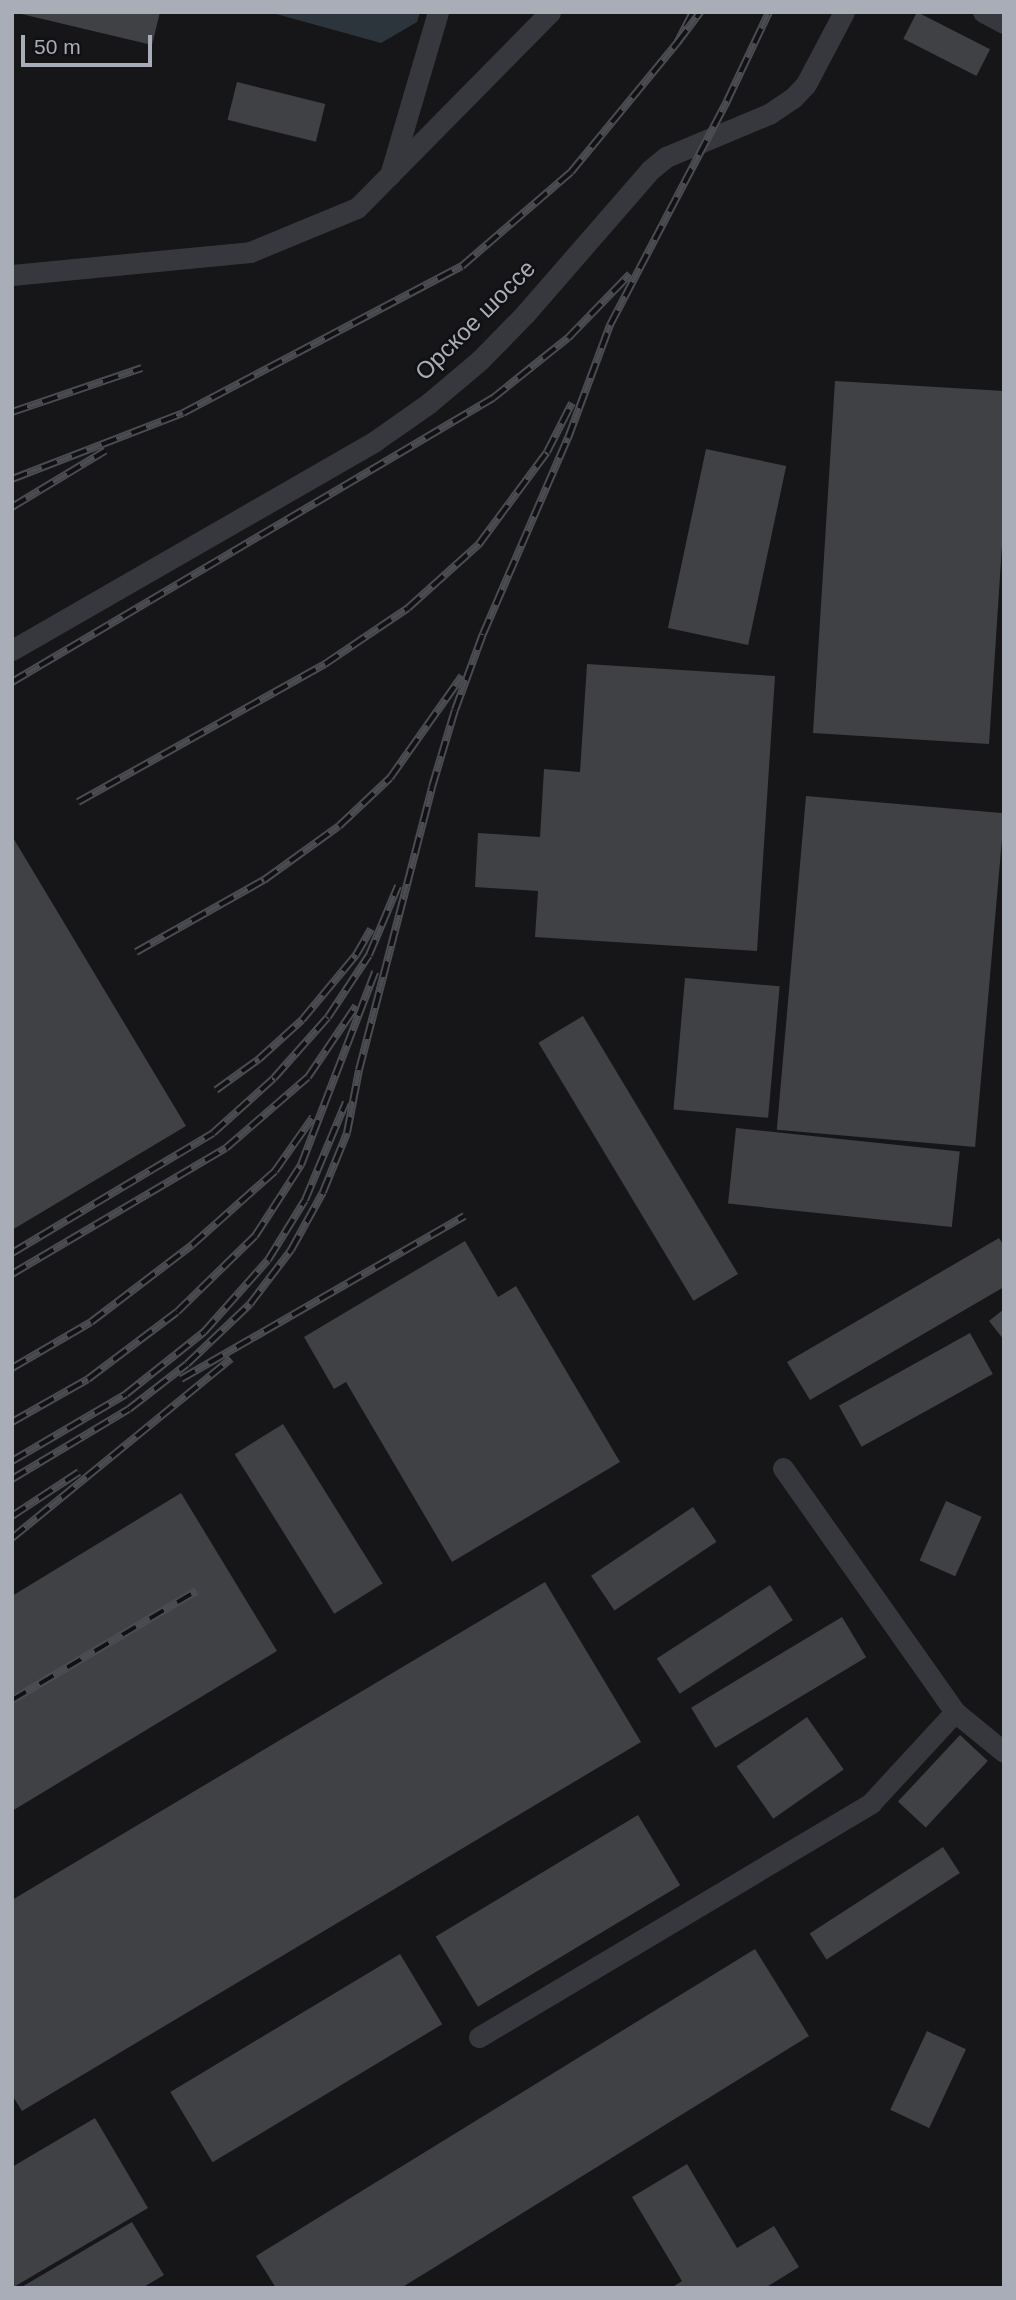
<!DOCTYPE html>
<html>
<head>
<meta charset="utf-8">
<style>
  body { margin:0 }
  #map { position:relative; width:1016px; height:2300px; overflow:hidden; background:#161618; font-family:Helvetica,sans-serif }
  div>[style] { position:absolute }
  .water>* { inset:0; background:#2c353c }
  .building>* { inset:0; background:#404145; transform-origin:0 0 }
  .minor>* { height:21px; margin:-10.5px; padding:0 10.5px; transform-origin:10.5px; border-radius:10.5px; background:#37383d }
  .rail>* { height:8px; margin-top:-4px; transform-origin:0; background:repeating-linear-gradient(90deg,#111113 0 16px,#4a4c52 0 32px); box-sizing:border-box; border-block:2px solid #4a4c52 }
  span { translate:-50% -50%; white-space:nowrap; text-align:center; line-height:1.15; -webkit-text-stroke:5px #111113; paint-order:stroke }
  .street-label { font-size:24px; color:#a8adb8 }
  .frame { position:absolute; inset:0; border:14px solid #a8adb8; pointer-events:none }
  .scale { position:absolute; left:21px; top:35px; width:131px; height:32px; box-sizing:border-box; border:4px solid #a8adb8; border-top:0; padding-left:9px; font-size:21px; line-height:24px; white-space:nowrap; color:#a8adb8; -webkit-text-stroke:5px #111113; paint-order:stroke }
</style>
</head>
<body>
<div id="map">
  <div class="water">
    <i style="clip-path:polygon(269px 12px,420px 12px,417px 22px,381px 43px)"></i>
  </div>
  <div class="building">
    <i style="clip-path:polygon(13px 12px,160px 12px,152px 45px)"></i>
    <i style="left:917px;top:12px;width:82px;height:30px;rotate:27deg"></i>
    <i style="left:237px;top:82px;width:91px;height:39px;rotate:14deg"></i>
    <i style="clip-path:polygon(835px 381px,1004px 391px,1004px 515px,989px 744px,813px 733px)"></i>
    <i style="left:706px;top:449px;width:82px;height:183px;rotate:12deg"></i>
    <i style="clip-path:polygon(587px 664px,775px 676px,757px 951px,535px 937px,538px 891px,475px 887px,478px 833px,540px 837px,544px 769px,580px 772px)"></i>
    <i style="left:806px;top:796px;width:199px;height:335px;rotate:5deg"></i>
    <i style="clip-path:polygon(12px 836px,186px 1126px,12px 1230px)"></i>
    <i style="left:685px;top:978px;width:95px;height:132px;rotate:5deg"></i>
    <i style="left:583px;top:1016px;width:301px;height:52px;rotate:59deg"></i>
    <i style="left:736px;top:1128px;width:225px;height:76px;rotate:6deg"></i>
    <i style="clip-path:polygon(999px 1238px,1004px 1246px,1004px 1287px,810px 1400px,787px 1362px)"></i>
    <i style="clip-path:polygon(465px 1241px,498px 1297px,516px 1286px,620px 1462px,452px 1562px,346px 1382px,334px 1389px,304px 1337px)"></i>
    <i style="clip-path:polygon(1004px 1309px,1004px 1340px,989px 1321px)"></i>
    <i style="left:970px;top:1333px;width:47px;height:150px;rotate:61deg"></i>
    <i style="left:283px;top:1424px;width:188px;height:57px;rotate:58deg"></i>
    <i style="clip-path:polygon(181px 1493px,277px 1651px,12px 1811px,12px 1596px)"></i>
    <i style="left:946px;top:1501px;width:39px;height:65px;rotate:24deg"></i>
    <i style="left:693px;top:1507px;width:42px;height:123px;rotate:56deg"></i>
    <i style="clip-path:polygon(545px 1582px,641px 1742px,22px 2111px,12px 2095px,12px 1900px)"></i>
    <i style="left:770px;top:1585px;width:42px;height:135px;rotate:57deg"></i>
    <i style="left:842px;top:1617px;width:47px;height:176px;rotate:59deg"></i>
    <i style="left:807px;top:1717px;width:64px;height:86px;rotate:55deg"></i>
    <i style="left:960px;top:1735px;width:38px;height:91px;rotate:43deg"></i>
    <i style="left:638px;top:1815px;width:82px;height:236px;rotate:59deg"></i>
    <i style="left:943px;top:1847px;width:31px;height:159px;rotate:57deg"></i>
    <i style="clip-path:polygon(755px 1949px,809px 2036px,401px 2288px,276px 2288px,256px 2256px)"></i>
    <i style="left:400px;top:1954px;width:82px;height:268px;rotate:59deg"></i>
    <i style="left:927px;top:2031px;width:43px;height:87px;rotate:25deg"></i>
    <i style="clip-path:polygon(95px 2118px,148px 2208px,12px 2288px,12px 2167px)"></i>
    <i style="clip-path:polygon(687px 2164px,737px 2248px,774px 2226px,799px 2267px,765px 2288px,671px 2288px,682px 2281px,632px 2197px)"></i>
    <i style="clip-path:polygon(132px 2222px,164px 2275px,142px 2288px,20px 2288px)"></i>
  </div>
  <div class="minor">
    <i style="left:983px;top:12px;width:24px;rotate:28deg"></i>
    <i style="left:390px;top:175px;width:170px;rotate:-73.6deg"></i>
    <i style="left:12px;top:275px;width:239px;rotate:-5.5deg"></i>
    <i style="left:250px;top:252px;width:116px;rotate:-22.4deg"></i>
    <i style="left:357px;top:208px;width:275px;rotate:-45.4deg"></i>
    <i style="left:12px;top:650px;width:419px;rotate:-29.9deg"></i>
    <i style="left:375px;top:441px;width:66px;rotate:-35.1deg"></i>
    <i style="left:429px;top:403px;width:67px;rotate:-40.1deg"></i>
    <i style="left:480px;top:360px;width:64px;rotate:-45.6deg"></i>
    <i style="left:525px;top:314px;width:191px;rotate:-49deg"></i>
    <i style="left:650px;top:170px;width:21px;rotate:-39deg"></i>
    <i style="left:666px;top:157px;width:112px;rotate:-22.7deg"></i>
    <i style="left:769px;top:114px;width:29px;rotate:-34deg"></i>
    <i style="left:793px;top:98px;width:19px;rotate:-47deg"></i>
    <i style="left:806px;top:84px;width:81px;rotate:-62.2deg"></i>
    <i style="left:783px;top:1468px;width:299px;rotate:54.8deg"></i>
    <i style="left:955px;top:1712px;width:63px;rotate:39.2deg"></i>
    <i style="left:479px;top:2037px;width:457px;rotate:-30.8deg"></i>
    <i style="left:871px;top:1803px;width:124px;rotate:-47.3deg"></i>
  </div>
  <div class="rail">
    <i style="left:693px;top:12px;width:35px;rotate:117deg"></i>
    <i style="left:677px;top:43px;width:39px;rotate:-53deg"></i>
    <i style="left:12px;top:412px;width:137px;rotate:-18.7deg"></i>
    <i style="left:12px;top:479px;width:183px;rotate:-21.1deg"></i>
    <i style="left:183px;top:413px;width:315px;rotate:-27.8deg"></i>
    <i style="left:462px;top:266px;width:144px;rotate:-40.8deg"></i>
    <i style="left:571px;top:172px;width:167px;rotate:-50.6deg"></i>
    <i style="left:12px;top:507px;width:109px;rotate:-31.1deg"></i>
    <i style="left:12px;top:682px;width:559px;rotate:-30.56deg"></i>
    <i style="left:493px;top:398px;width:96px;rotate:-38.7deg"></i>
    <i style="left:568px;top:338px;width:89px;rotate:-45.9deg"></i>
    <i style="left:78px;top:802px;width:283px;rotate:-29.2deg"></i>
    <i style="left:325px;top:664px;width:100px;rotate:-34deg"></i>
    <i style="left:408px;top:608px;width:96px;rotate:-42deg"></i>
    <i style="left:479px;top:544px;width:114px;rotate:-53.5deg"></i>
    <i style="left:547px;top:452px;width:55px;rotate:-63deg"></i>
    <i style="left:136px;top:952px;width:147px;rotate:-29.4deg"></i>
    <i style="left:264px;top:880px;width:92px;rotate:-35.8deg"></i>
    <i style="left:339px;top:826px;width:70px;rotate:-43.3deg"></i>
    <i style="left:390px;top:778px;width:125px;rotate:-54.8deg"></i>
    <i style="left:216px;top:1090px;width:53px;rotate:-35.8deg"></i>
    <i style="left:259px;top:1059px;width:58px;rotate:-42.2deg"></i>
    <i style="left:302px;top:1020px;width:85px;rotate:-50.3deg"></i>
    <i style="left:356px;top:955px;width:30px;rotate:-60deg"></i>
    <i style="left:12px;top:1253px;width:234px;rotate:-30.8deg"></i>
    <i style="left:213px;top:1133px;width:82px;rotate:-42deg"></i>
    <i style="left:274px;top:1078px;width:81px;rotate:-48.5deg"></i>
    <i style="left:328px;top:1017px;width:74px;rotate:-56.5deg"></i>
    <i style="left:369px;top:955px;width:75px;rotate:-67.2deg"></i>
    <i style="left:12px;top:1274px;width:248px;rotate:-30.5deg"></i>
    <i style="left:226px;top:1148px;width:108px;rotate:-40.9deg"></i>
    <i style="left:308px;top:1077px;width:86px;rotate:-55.9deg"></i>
    <i style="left:12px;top:1368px;width:91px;rotate:-30.2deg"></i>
    <i style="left:91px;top:1322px;width:127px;rotate:-37.3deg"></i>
    <i style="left:192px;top:1245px;width:111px;rotate:-41.7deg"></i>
    <i style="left:275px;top:1171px;width:66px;rotate:-54.9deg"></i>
    <i style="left:181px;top:1379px;width:327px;rotate:-29.9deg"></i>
    <i style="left:12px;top:1422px;width:87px;rotate:-29.5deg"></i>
    <i style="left:88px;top:1379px;width:111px;rotate:-37deg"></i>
    <i style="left:177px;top:1312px;width:109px;rotate:-44.3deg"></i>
    <i style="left:255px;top:1236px;width:85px;rotate:-57.1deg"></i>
    <i style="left:301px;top:1165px;width:207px;rotate:-69deg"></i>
    <i style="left:12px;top:1461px;width:132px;rotate:-30.4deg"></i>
    <i style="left:126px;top:1394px;width:100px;rotate:-38.5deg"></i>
    <i style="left:204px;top:1332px;width:96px;rotate:-48.4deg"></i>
    <i style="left:268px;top:1260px;width:70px;rotate:-58.3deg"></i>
    <i style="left:305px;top:1200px;width:106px;rotate:-67.3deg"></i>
    <i style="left:12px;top:1479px;width:136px;rotate:-30.9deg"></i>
    <i style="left:129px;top:1409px;width:73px;rotate:-37.8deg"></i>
    <i style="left:187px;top:1364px;width:87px;rotate:-43.6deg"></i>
    <i style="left:250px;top:1304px;width:68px;rotate:-52.8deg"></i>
    <i style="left:291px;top:1250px;width:66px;rotate:-61.1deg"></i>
    <i style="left:323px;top:1192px;width:64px;rotate:-67.9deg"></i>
    <i style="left:347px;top:1133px;width:64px;rotate:-79.2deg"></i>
    <i style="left:359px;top:1070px;width:292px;rotate:-75.5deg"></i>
    <i style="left:432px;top:787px;width:80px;rotate:-73.4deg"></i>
    <i style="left:455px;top:710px;width:81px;rotate:-69.8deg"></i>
    <i style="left:483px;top:634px;width:214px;rotate:-66.6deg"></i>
    <i style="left:568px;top:438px;width:121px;rotate:-69.6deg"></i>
    <i style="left:610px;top:325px;width:253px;rotate:-62.4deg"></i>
    <i style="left:727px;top:101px;width:98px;rotate:-64.7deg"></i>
    <i style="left:12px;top:1516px;width:80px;rotate:-33.3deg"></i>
    <i style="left:12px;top:1538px;width:283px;rotate:-39.3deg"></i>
    <i style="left:12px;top:1700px;width:214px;rotate:-30.6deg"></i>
  </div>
  <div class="street-label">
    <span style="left:475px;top:320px;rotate:-45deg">Орское шоссе</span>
  </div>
  <div class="frame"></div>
  <div class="scale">50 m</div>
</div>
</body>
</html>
